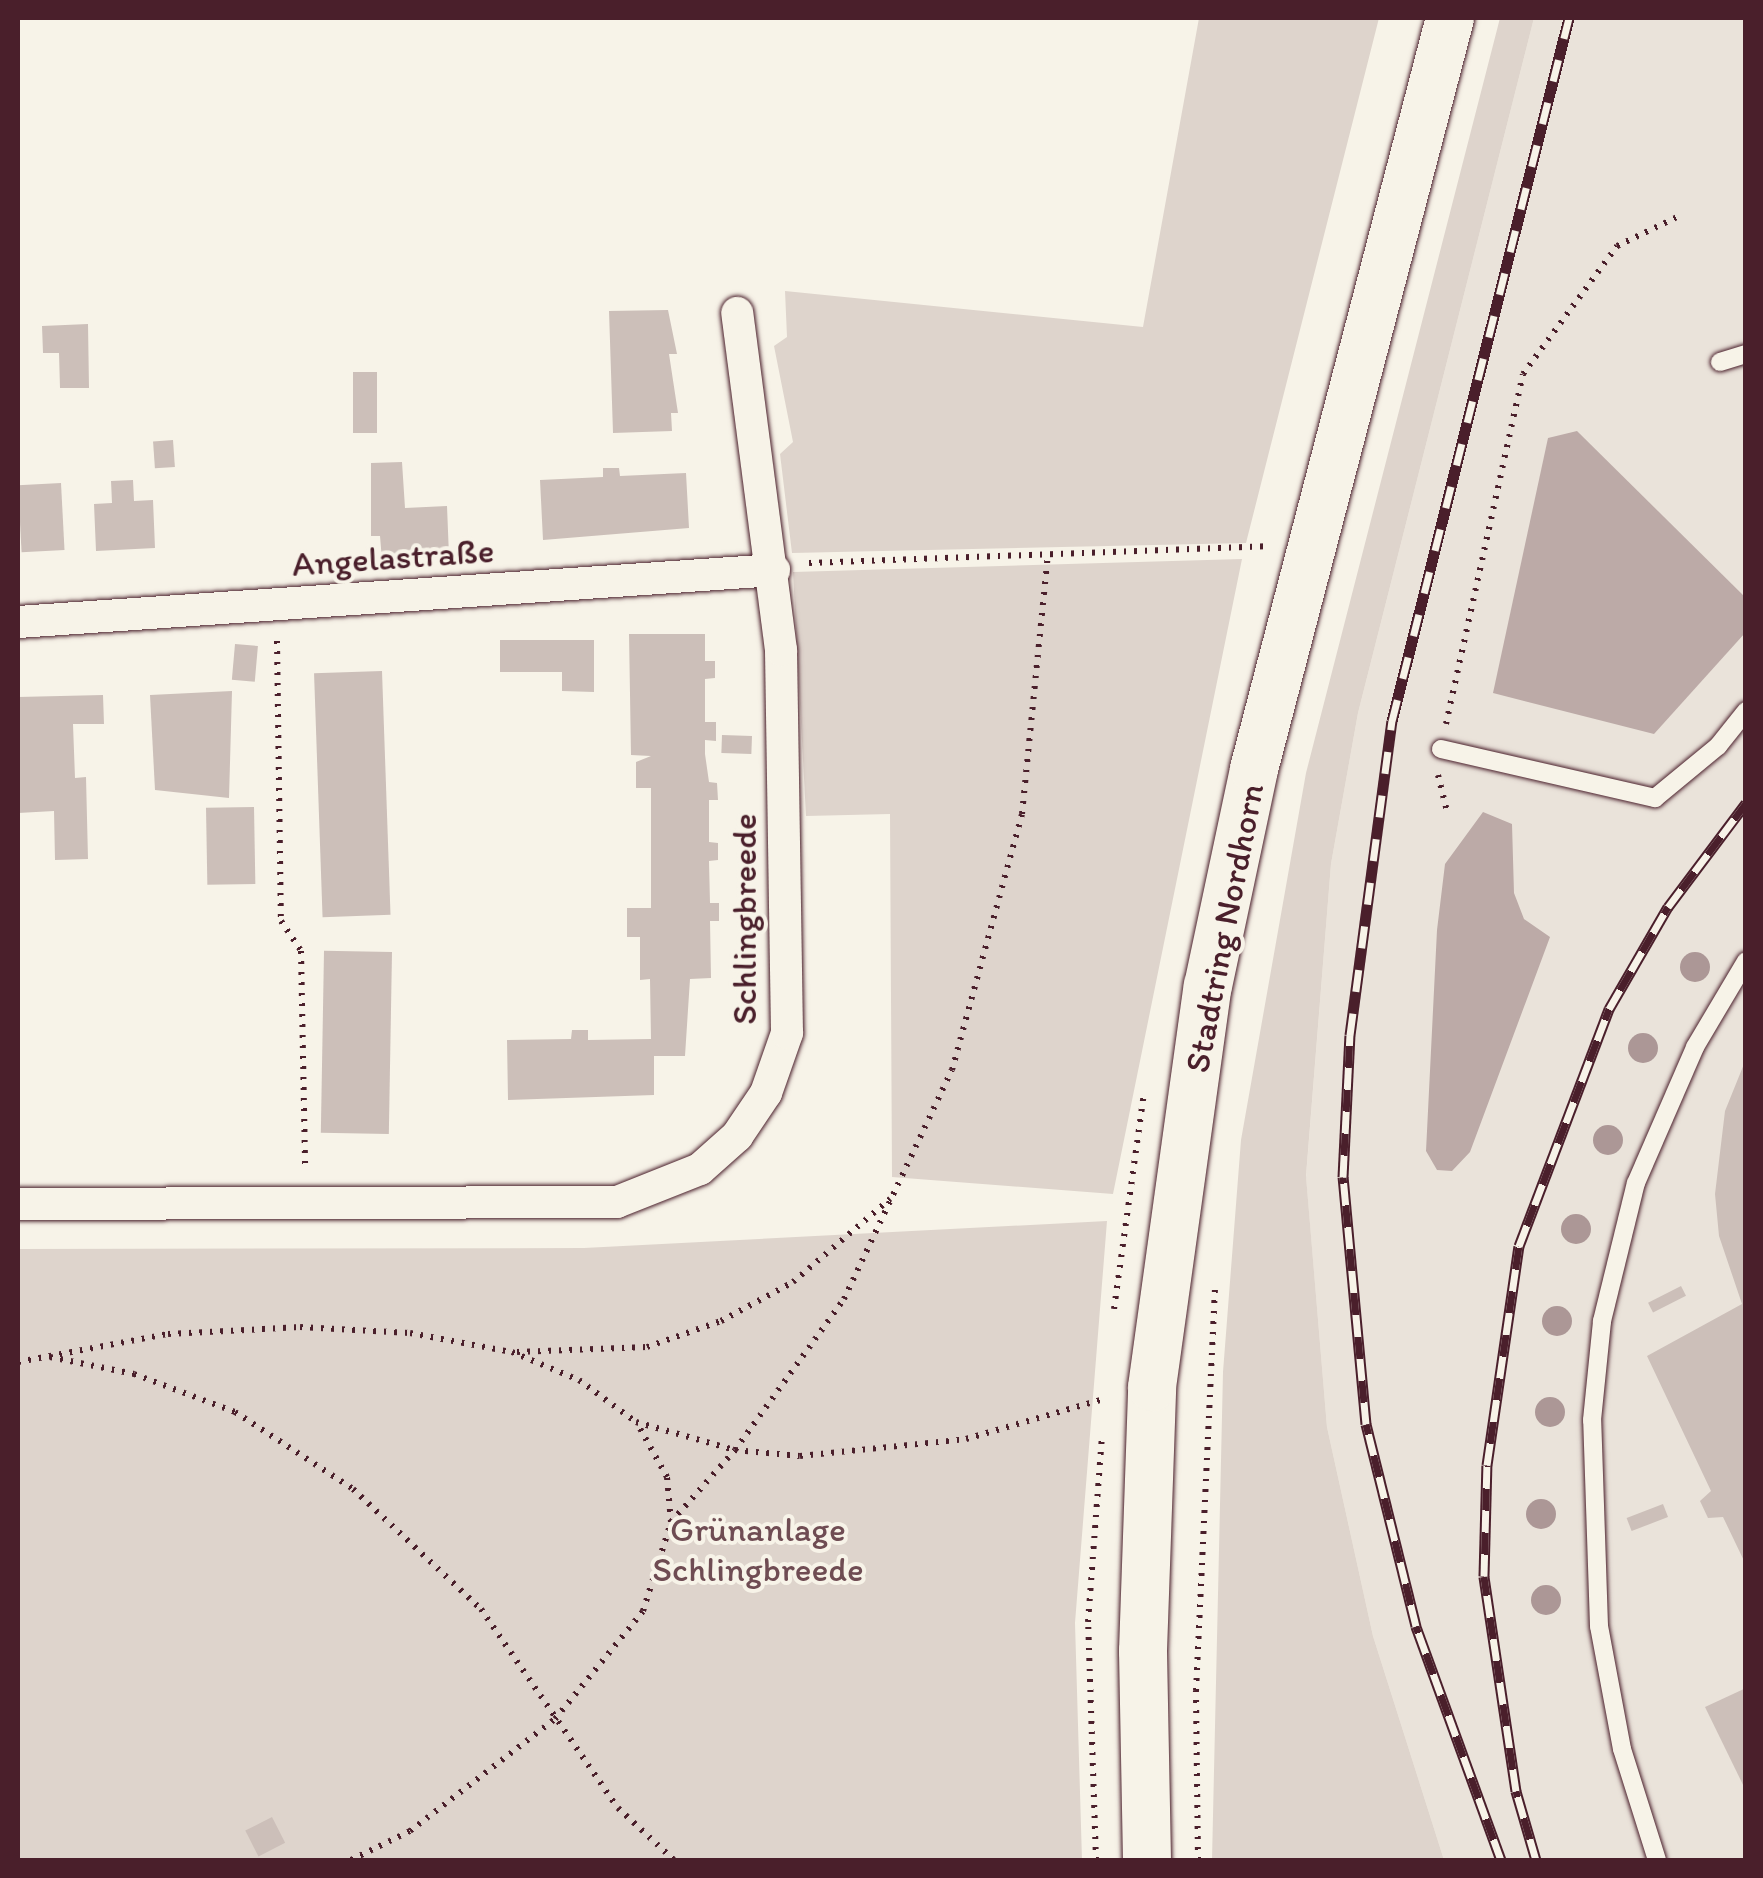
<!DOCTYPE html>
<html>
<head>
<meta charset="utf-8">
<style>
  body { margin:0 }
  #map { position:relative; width:1763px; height:1878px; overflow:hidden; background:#f7f3e8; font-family:Itim,sans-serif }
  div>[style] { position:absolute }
  .built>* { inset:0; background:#eae3da }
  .green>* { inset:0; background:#ded4cc }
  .water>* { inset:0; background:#bcaaa7 }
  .building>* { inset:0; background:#ccbfb9; transform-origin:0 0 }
  .path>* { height:6px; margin-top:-3px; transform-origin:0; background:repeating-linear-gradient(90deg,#4a1f2b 0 2.5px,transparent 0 10.5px) }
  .roads { filter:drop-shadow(0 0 2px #4a1f2b) drop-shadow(0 0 2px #4a1f2b) }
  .lane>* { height:18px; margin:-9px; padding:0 9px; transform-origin:9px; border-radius:9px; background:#f7f3e8 }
  .street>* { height:32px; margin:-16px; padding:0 16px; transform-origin:16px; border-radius:16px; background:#f7f3e8 }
  .secondary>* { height:48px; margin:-24px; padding:0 24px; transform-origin:24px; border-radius:24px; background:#f7f3e8 }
  .rail>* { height:11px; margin-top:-5.5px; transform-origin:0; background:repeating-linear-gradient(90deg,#f7f3e8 0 22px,#4a1f2b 0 44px); box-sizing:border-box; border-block:2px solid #4a1f2b }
  .trees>* { width:30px; height:30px; margin:-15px; border-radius:50%; background:#ac9796 }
  span { translate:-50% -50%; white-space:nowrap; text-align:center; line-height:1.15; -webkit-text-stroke:8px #f7f3e8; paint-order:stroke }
  .street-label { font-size:35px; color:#4a1f2b }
  .park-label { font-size:35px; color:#6f4c53 }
  .frame { position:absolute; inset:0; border:20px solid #4a1f2b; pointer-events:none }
</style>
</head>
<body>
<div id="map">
  <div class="built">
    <i style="clip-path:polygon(1534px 18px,1745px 18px,1745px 1860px,1444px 1860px,1373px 1636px,1327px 1427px,1306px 1177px,1331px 864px,1358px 713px)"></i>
  </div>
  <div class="green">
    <i style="clip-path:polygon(1199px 18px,1379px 18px,1246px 543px,792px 553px,780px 454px,793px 442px,774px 346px,787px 337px,785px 291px,1143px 327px)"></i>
    <i style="clip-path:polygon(1500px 18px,1534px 18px,1358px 713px,1331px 864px,1306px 1176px,1327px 1427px,1373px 1636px,1444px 1860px,1212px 1860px,1223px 1372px,1241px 1140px,1306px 773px)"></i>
    <i style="clip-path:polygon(1242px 559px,1113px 1194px,892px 1177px,890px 814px,806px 816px,793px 572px)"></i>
    <i style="clip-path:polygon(1107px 1221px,1075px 1623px,1082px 1860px,18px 1860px,18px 1249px,584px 1248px)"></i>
  </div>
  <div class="water">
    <i style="clip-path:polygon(1577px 431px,1745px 597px,1745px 633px,1654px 734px,1493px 693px,1548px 438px)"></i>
    <i style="clip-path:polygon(1483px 812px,1512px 824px,1514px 893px,1524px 919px,1550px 937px,1470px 1152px,1452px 1171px,1437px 1170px,1426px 1151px,1437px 930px,1445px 864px)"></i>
  </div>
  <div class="building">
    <i style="clip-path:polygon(668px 310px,677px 354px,669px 354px,678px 413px,671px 413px,672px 431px,613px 433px,609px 311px)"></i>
    <i style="clip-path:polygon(88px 324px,89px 388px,60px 388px,59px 353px,43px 353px,42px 326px)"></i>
    <i style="left:353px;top:372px;width:24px;height:61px"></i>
    <i style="left:173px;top:440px;width:27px;height:20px;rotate:86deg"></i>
    <i style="clip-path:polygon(402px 462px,405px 508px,447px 506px,449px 556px,382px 560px,380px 536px,371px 536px,371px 463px)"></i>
    <i style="clip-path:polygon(603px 468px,619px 468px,620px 476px,686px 473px,689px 528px,543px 540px,540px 480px,603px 477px)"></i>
    <i style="clip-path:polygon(133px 480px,134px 501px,153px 500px,155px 548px,96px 551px,94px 504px,112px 503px,111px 481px)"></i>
    <i style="left:61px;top:483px;width:67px;height:43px;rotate:87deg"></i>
    <i style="clip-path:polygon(629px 634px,705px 634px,705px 661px,715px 661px,715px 678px,705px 679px,705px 722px,716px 722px,716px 741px,705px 740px,705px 754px,709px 782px,717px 783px,718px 800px,709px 800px,709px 842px,718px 843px,718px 860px,709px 861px,710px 903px,719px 903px,719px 921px,710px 921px,711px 978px,690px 979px,685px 1056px,654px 1056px,654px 1095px,508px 1100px,507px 1040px,571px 1039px,572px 1030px,588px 1030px,588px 1040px,651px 1039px,650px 979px,640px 980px,640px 937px,627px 937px,627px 908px,651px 908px,651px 788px,636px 788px,636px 762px,651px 756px,631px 755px)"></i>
    <i style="clip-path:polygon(500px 640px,594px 640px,594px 692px,562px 691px,562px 672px,500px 672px)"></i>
    <i style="left:235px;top:644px;width:23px;height:36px;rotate:5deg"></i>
    <i style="left:382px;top:671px;width:244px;height:68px;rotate:88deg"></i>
    <i style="clip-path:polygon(232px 691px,229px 798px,155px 790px,150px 695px)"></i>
    <i style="clip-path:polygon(103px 695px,104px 724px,73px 724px,75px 778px,86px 777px,88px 859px,55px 860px,54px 811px,18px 813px,18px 697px)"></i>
    <i style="left:722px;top:735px;width:30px;height:18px;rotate:2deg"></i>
    <i style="left:254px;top:807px;width:77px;height:48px;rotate:89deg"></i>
    <i style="left:392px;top:952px;width:182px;height:68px;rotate:91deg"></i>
    <i style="clip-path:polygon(1746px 1059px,1746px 1565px,1723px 1517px,1708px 1518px,1700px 1501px,1711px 1491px,1647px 1356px,1742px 1304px,1719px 1236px,1715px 1194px,1725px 1111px)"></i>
    <i style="left:1681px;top:1286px;width:11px;height:37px;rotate:63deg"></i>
    <i style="left:1663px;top:1504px;width:14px;height:39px;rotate:69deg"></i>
    <i style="clip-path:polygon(1746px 1688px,1746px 1791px,1705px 1707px)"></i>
    <i style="left:272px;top:1817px;width:29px;height:30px;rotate:63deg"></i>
  </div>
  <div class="path">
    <i style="left:809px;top:563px;width:457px;rotate:-2.1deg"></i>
    <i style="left:277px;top:641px;width:280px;rotate:89.2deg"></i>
    <i style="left:281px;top:921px;width:36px;rotate:56deg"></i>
    <i style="left:301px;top:951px;width:217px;rotate:88.9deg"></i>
    <i style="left:1446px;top:724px;width:358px;rotate:-77.6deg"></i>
    <i style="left:1523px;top:374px;width:159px;rotate:-53.7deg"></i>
    <i style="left:1617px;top:246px;width:67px;rotate:-25.8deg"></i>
    <i style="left:1438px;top:775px;width:38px;rotate:76deg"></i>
    <i style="left:1114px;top:1309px;width:218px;rotate:-82.1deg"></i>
    <i style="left:517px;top:1352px;width:130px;rotate:-2.2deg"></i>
    <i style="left:647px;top:1347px;width:78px;rotate:-19.4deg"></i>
    <i style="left:721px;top:1321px;width:82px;rotate:-28.4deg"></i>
    <i style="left:793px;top:1282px;width:128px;rotate:-40.6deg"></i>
    <i style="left:50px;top:1357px;width:86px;rotate:11.4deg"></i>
    <i style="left:134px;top:1374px;width:108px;rotate:20.6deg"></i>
    <i style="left:235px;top:1412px;width:141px;rotate:33.1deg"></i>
    <i style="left:353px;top:1489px;width:175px;rotate:43.2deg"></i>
    <i style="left:481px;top:1609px;width:242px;rotate:55.5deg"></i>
    <i style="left:618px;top:1808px;width:76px;rotate:42.9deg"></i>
    <i style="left:18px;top:1362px;width:153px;rotate:-10.6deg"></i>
    <i style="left:168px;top:1334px;width:132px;rotate:-3deg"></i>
    <i style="left:300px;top:1327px;width:110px;rotate:3.1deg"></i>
    <i style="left:410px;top:1333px;width:104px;rotate:10.6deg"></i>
    <i style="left:512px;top:1352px;width:73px;rotate:22.7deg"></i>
    <i style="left:579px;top:1380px;width:71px;rotate:36.4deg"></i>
    <i style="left:636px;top:1422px;width:103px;rotate:15.8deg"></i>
    <i style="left:735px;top:1450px;width:65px;rotate:5.3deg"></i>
    <i style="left:800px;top:1456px;width:167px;rotate:-5.8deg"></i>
    <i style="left:966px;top:1439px;width:144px;rotate:-16.2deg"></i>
    <i style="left:671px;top:1522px;width:96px;rotate:-48.4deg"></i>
    <i style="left:735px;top:1450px;width:186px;rotate:-54.2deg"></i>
    <i style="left:844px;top:1299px;width:253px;rotate:-64.8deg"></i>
    <i style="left:952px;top:1070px;width:265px;rotate:-74.7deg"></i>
    <i style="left:1022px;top:814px;width:261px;rotate:-84.3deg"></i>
    <i style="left:351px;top:1860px;width:66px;rotate:-26.2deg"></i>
    <i style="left:410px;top:1831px;width:183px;rotate:-37.7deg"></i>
    <i style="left:555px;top:1719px;width:139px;rotate:-50.8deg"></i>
    <i style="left:643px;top:1611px;width:93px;rotate:-72.5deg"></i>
    <i style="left:671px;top:1522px;width:45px;rotate:-95.1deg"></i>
    <i style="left:667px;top:1477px;width:62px;rotate:-119.1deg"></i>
    <i style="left:1096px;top:1860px;width:238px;rotate:-91.9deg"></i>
    <i style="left:1088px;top:1622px;width:187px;rotate:-85.7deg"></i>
    <i style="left:1198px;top:1860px;width:169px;rotate:-90.7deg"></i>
    <i style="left:1196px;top:1691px;width:404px;rotate:-87.3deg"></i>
  </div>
  <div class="roads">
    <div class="lane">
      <i style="left:1720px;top:362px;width:27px;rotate:-17deg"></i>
      <i style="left:1441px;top:749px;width:220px;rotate:12.9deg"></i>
      <i style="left:1655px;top:798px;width:82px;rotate:-39.5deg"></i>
      <i style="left:1718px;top:746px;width:45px;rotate:-51.3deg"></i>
      <i style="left:1657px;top:1860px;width:116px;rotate:-107.5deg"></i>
      <i style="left:1622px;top:1749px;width:125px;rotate:-100.6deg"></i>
      <i style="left:1599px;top:1626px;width:206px;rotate:-91.9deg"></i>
      <i style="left:1592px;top:1420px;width:100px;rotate:-84.2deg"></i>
      <i style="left:1602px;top:1321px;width:142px;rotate:-76.2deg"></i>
      <i style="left:1636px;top:1183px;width:148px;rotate:-66.5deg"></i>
      <i style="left:1695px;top:1047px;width:100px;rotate:-59.3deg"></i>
    </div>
    <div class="street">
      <i style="left:18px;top:622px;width:758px;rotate:-3.93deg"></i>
      <i style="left:18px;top:1204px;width:599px;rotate:-0.19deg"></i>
      <i style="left:617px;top:1202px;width:89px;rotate:-21.7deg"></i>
      <i style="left:700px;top:1169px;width:50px;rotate:-41.7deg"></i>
      <i style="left:737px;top:1136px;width:52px;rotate:-56deg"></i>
      <i style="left:766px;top:1093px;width:64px;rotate:-70.7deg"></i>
      <i style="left:787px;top:1033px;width:383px;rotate:-90.9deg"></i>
      <i style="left:781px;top:650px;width:340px;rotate:-97.4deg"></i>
    </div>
    <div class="secondary">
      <i style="left:1147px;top:1860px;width:209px;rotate:-91.1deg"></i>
      <i style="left:1143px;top:1651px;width:264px;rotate:-88deg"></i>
      <i style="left:1152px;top:1387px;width:405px;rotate:-82.1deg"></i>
      <i style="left:1208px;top:986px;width:222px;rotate:-78deg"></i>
      <i style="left:1254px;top:769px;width:776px;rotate:-75.37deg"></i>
    </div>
  </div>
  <div class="rail">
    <i style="left:1501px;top:1860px;width:249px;rotate:-110deg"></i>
    <i style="left:1416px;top:1626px;width:208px;rotate:-103.9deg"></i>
    <i style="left:1366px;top:1424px;width:248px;rotate:-95.3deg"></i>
    <i style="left:1343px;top:1177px;width:142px;rotate:-87.2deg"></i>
    <i style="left:1350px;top:1035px;width:317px;rotate:-82.4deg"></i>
    <i style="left:1392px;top:721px;width:725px;rotate:-75.87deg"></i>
    <i style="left:1536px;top:1860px;width:72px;rotate:-106.2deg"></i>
    <i style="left:1516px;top:1791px;width:217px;rotate:-98.5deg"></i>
    <i style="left:1484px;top:1576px;width:111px;rotate:-88.5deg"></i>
    <i style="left:1487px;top:1465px;width:221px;rotate:-81.7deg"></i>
    <i style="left:1519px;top:1246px;width:254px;rotate:-69.2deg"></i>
    <i style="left:1609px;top:1009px;width:118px;rotate:-60deg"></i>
    <i style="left:1668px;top:907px;width:130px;rotate:-53.1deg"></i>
  </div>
  <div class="trees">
    <i style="left:1695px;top:967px"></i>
    <i style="left:1643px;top:1048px"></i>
    <i style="left:1608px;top:1140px"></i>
    <i style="left:1576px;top:1229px"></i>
    <i style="left:1557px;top:1321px"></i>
    <i style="left:1550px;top:1412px"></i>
    <i style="left:1541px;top:1514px"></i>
    <i style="left:1546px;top:1600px"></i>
  </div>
  <div class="street-label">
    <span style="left:393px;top:557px;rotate:-4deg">Angelastraße</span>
    <span style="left:744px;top:919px;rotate:-90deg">Schlingbreede</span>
    <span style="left:1224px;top:928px;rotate:-79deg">Stadtring Nordhorn</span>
  </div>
  <div class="park-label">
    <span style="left:758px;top:1549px">Grünanlage<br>Schlingbreede</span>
  </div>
  <div class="frame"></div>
</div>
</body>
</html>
